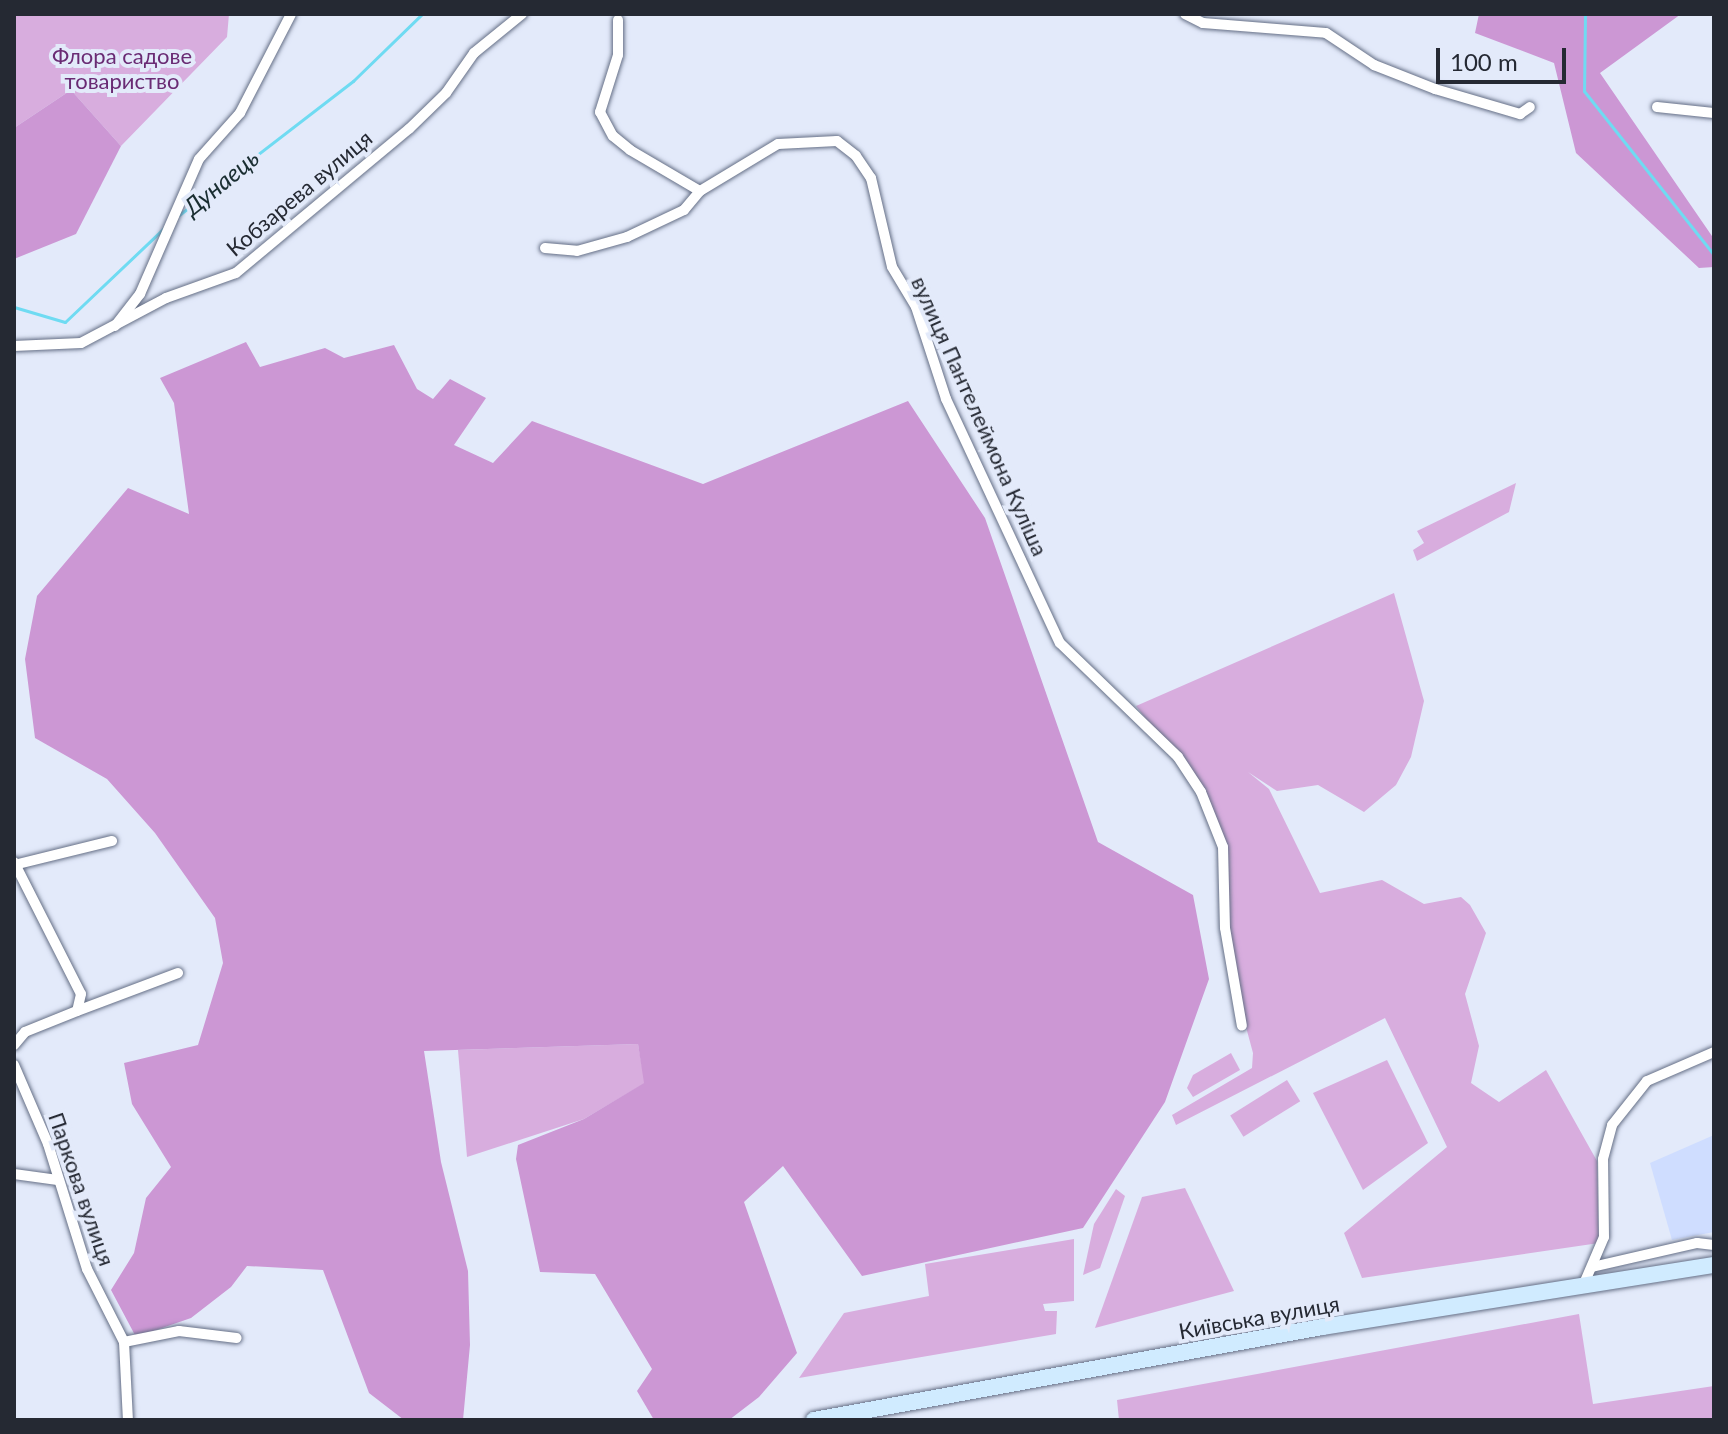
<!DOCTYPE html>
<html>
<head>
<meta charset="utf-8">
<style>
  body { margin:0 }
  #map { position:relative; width:1728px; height:1434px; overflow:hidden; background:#e3eafa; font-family:Lato,sans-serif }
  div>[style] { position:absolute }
  .built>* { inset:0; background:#cfddff }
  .green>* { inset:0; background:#d8adde; transform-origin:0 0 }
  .forest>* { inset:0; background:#cc97d4 }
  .stream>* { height:3px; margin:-1.5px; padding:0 1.5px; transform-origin:1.5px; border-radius:1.5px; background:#6fdbf2 }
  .roads { filter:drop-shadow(0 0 2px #656f86) drop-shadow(0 0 2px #656f86) }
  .minor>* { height:10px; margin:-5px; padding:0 5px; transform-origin:5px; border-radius:5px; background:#fff }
  .primary>* { height:16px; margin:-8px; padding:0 8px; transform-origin:8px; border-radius:8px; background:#d0ebff }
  span { translate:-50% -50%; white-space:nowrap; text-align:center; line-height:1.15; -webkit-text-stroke:8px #e3eafa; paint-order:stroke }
  .park-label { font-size:22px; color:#6a2b74 }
  .street-label { font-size:22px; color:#252933 }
  .water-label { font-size:24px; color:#192d31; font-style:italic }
  .frame { position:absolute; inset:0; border:16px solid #252933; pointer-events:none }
  .scale { position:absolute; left:1436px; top:48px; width:130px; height:36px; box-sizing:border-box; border:4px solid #252933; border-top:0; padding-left:10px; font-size:24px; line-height:28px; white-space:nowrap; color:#252933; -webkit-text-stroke:6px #e3eafa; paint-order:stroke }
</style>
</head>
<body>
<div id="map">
  <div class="built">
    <i style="clip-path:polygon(1714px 1135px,1714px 1232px,1672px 1240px,1650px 1163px)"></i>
  </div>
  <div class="green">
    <i style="clip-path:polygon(14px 14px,229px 14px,227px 37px,121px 146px,71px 90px,14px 128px)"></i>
    <i style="clip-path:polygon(1516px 483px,1509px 512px,1417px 561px,1413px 550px,1424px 543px,1417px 531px)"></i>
    <i style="clip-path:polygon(1394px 593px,1424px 701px,1411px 757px,1396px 785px,1364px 812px,1318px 785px,1277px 791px,1248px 772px,1269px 789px,1320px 893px,1382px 880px,1424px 904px,1461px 897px,1470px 905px,1486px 933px,1465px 994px,1479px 1046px,1471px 1083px,1499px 1102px,1546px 1070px,1597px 1161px,1599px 1243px,1362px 1278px,1344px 1233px,1447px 1147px,1385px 1018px,1176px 1125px,1172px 1115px,1252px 1068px,1253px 1053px,1230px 968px,1223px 847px,1201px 792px,1136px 706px)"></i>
    <i style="clip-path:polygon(638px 1044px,645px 1083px,584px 1119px,467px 1157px,458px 1050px)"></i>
    <i style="clip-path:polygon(1231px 1053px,1240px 1070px,1193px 1097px,1187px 1088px,1193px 1075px)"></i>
    <i style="clip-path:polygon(1387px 1060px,1428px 1143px,1363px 1190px,1313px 1093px)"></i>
    <i style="left:1287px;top:1080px;width:25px;height:67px;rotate:58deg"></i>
    <i style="clip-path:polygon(1185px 1188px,1234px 1291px,1095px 1328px,1142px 1197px)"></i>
    <i style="clip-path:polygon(1116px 1189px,1125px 1196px,1100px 1268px,1083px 1275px,1094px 1224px)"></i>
    <i style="clip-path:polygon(1074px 1239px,1074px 1301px,1043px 1304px,1045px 1311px,1057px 1311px,1056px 1334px,799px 1378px,844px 1313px,929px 1296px,925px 1264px)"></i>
    <i style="clip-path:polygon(1579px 1314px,1593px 1404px,1714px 1386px,1714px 1420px,1119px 1420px,1117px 1400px)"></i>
  </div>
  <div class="forest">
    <i style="clip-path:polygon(1479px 14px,1681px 14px,1600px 73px,1714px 239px,1714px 267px,1699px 268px,1576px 153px,1554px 63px,1475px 33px)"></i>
    <i style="clip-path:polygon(71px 90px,121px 146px,76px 234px,14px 259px,14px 128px)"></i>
    <i style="clip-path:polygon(246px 342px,260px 367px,325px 348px,344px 358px,394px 345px,417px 389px,433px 399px,450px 379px,486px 398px,454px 445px,493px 463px,532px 421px,703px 484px,908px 401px,985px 518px,1098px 842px,1193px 895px,1209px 979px,1165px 1102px,1083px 1228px,862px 1276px,783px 1166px,744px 1202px,797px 1353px,759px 1397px,729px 1420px,654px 1420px,637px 1391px,652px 1369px,595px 1274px,540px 1272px,516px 1159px,518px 1145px,584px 1119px,644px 1083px,638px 1044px,424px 1051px,441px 1162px,468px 1271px,470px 1345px,463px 1420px,404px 1420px,369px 1393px,323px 1270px,247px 1266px,231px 1287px,191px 1318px,136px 1337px,111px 1290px,134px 1253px,146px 1198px,171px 1167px,132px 1104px,124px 1063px,198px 1045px,223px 963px,215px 918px,155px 833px,107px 779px,35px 738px,25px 659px,37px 596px,128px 488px,189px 514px,174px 403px,160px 378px)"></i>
  </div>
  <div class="stream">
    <i style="left:1585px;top:14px;width:77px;rotate:90.7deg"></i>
    <i style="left:1584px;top:91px;width:209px;rotate:51.6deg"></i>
    <i style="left:179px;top:215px;width:220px;rotate:-37.6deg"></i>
    <i style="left:353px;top:81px;width:96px;rotate:-44.2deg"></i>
    <i style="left:14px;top:307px;width:53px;rotate:16.4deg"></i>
    <i style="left:65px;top:322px;width:137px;rotate:-43.5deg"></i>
  </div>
  <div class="roads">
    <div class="minor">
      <i style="left:1185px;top:14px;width:20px;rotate:27deg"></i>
      <i style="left:1203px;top:23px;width:123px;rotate:4.6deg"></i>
      <i style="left:1326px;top:33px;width:58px;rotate:33.7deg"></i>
      <i style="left:1374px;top:65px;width:66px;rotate:21.5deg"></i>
      <i style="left:1435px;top:89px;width:89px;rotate:16.4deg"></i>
      <i style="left:1520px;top:114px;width:12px;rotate:-35deg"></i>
      <i style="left:618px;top:20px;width:35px;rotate:90deg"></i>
      <i style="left:618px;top:55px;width:60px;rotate:107.5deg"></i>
      <i style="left:600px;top:112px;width:27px;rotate:62deg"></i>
      <i style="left:613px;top:136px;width:22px;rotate:39deg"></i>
      <i style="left:630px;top:150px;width:81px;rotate:30.4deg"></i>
      <i style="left:1657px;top:107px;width:57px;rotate:6deg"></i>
      <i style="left:545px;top:248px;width:32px;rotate:5deg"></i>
      <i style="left:577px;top:251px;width:52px;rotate:-15.6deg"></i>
      <i style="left:627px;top:237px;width:63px;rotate:-25.3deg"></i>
      <i style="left:684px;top:210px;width:25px;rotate:-50deg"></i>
      <i style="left:700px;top:191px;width:91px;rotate:-31.1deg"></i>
      <i style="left:778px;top:144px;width:59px;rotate:-2.9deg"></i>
      <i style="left:837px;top:141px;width:24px;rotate:38deg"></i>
      <i style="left:856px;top:156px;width:27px;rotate:56deg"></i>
      <i style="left:871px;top:178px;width:91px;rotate:76.7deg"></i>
      <i style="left:892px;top:267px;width:47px;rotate:59deg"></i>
      <i style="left:916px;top:307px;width:97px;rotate:71.9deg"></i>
      <i style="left:946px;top:399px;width:269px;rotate:65deg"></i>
      <i style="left:1060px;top:643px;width:164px;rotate:44deg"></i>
      <i style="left:1178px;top:757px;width:42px;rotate:56.7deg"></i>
      <i style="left:1201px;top:792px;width:59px;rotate:68.2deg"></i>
      <i style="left:1223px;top:847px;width:81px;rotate:88.6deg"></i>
      <i style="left:1225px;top:928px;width:99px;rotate:80.2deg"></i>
      <i style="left:115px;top:326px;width:41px;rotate:-52deg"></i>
      <i style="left:140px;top:294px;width:147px;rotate:-66.4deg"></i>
      <i style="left:199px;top:159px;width:62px;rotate:-48.3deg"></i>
      <i style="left:240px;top:113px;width:111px;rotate:-62.7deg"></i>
      <i style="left:14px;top:346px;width:67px;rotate:-2.6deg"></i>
      <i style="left:81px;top:343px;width:96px;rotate:-27.9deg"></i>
      <i style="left:166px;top:298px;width:74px;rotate:-19.7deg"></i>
      <i style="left:236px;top:273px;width:225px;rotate:-39.8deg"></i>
      <i style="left:409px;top:129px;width:52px;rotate:-44.2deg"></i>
      <i style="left:446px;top:93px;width:49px;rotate:-55deg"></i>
      <i style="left:474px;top:53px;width:62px;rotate:-39.1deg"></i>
      <i style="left:14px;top:862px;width:148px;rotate:63.1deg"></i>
      <i style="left:81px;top:994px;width:17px;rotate:103deg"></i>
      <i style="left:77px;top:1011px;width:56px;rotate:158deg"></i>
      <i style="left:25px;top:1032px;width:17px;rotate:130deg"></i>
      <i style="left:14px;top:865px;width:101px;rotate:-13.8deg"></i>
      <i style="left:77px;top:1011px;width:108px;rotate:-20.6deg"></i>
      <i style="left:14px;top:1065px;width:86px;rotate:66.7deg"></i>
      <i style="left:48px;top:1144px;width:131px;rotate:72.7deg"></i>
      <i style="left:87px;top:1269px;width:82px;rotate:63.1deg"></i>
      <i style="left:124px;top:1342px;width:78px;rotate:87.1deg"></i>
      <i style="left:14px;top:1174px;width:44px;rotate:7.8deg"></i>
      <i style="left:1592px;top:1267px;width:108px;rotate:-12.9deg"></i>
      <i style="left:1697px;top:1243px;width:17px;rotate:7deg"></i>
      <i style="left:1583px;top:1286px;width:53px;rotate:-66.8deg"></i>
      <i style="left:1604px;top:1237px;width:78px;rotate:-90.7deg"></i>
      <i style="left:1603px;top:1159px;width:35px;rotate:-75deg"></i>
      <i style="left:1612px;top:1125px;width:56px;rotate:-51.5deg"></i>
      <i style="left:1647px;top:1081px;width:73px;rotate:-23.4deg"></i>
      <i style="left:124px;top:1342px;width:56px;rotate:-11.3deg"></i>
      <i style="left:179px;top:1331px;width:58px;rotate:6.9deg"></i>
    </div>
    <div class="primary">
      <i style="left:814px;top:1420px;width:516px;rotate:-10.37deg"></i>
      <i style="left:1322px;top:1327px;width:397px;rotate:-9deg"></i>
    </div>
  </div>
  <div class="park-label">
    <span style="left:122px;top:68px">Флора садове<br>товариство</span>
  </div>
  <div class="street-label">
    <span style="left:299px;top:193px;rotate:-40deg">Кобзарева вулиця</span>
    <span style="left:980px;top:416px;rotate:66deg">вулиця Пантелеймона Куліша</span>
    <span style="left:82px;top:1189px;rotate:71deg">Паркова вулиця</span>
    <span style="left:1259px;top:1317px;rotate:-10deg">Київська вулиця</span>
  </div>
  <div class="water-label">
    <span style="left:221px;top:182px;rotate:-39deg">Дунаець</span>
  </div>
  <div class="frame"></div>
  <div class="scale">100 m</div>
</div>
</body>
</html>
